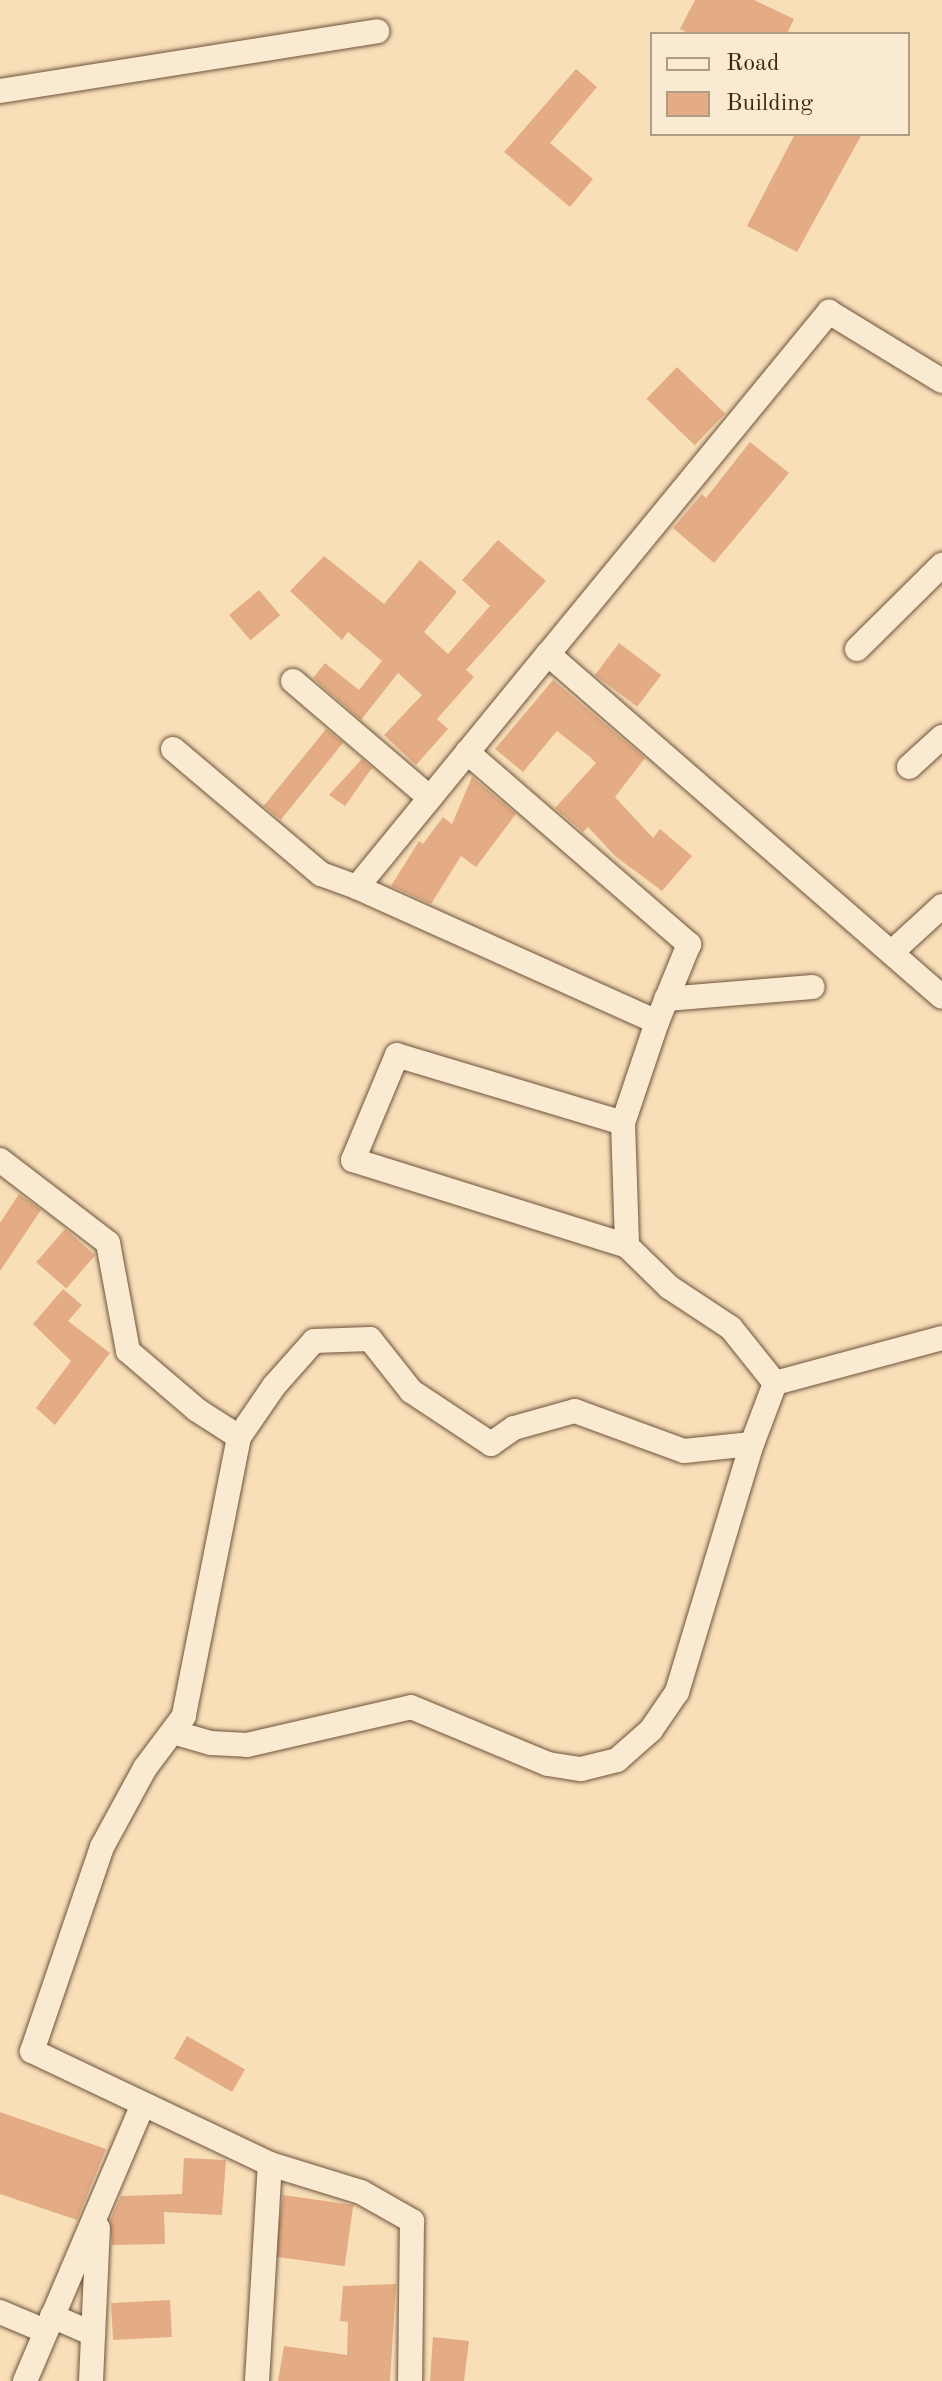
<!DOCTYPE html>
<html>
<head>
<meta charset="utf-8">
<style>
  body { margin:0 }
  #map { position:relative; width:942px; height:2381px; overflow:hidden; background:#f8dfb8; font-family:"Old Standard TT",serif }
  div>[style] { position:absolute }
  .building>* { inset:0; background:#e4ac84; transform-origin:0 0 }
  .roads { filter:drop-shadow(0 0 2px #6e533c) drop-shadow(0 0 2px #6e533c) }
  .minor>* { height:24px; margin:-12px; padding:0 12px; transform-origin:12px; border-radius:12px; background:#faead1 }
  span { translate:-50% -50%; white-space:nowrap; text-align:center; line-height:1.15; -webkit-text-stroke:8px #faead1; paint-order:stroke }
  .legend { position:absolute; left:650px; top:32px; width:260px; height:104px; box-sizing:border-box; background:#faead1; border:2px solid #b09b85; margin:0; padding:10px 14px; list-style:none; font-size:24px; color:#402412 }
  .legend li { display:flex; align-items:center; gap:16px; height:40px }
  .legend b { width:40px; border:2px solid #b09b85 }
</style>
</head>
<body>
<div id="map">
  <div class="building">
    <i style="clip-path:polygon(695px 0,754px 0,794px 19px,787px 34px,690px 34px,680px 29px)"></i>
    <i style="clip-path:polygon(576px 69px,597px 87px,550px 143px,593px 179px,570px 207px,504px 152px)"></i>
    <i style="clip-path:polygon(795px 134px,862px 134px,797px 252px,747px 226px)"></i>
    <i style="left:677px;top:367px;width:67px;height:44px;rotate:44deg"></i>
    <i style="clip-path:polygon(750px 442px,789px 473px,714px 563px,673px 528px,702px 494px,706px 498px)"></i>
    <i style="clip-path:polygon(498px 540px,546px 581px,466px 670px,474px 677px,437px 719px,448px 729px,416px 765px,384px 735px,422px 695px,398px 673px,361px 720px,313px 678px,325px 663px,359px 690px,382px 661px,348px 632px,342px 640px,290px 591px,324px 556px,384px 604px,420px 560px,457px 592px,424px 632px,448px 654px,490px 606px,462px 580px)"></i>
    <i style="left:259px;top:590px;width:33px;height:39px;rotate:50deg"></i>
    <i style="left:619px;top:643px;width:53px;height:40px;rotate:37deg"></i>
    <i style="clip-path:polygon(553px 680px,645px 758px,615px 797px,653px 838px,660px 829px,692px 856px,662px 891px,615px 856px,588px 827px,583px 832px,555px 808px,596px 763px,590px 757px,557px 731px,523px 772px,495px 749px)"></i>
    <i style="left:326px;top:729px;width:22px;height:99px;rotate:39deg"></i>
    <i style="clip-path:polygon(362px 759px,372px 768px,345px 806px,329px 795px)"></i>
    <i style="clip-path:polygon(472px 777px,516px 814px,476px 867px,461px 856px,431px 904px,391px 886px,419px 841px,423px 844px,443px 817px,452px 824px)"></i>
    <i style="clip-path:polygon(19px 1194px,41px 1210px,0 1271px,0 1223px)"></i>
    <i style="left:65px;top:1229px;width:40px;height:44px;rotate:41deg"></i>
    <i style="clip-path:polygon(63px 1289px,82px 1305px,68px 1321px,110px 1353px,55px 1425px,36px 1408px,71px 1361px,33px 1324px)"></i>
    <i style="left:187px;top:2036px;width:67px;height:26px;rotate:30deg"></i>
    <i style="clip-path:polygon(0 2112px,106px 2149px,77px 2220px,0 2194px)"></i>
    <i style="clip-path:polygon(184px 2158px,226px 2160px,222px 2215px,164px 2212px,165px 2244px,112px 2245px,110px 2220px,121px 2196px,182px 2194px)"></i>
    <i style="left:283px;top:2195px;width:71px;height:62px;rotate:8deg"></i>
    <i style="clip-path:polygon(396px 2284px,390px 2381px,278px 2381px,284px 2346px,347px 2355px,348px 2322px,340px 2321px,343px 2286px)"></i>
    <i style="left:170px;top:2300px;width:37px;height:59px;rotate:87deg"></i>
    <i style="clip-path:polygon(433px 2337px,469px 2341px,464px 2381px,430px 2381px)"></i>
  </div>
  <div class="roads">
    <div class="minor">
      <i style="left:0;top:91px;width:382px;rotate:-9deg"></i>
      <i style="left:857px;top:649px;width:120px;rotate:-44.7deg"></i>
      <i style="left:548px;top:654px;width:522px;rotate:41.04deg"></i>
      <i style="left:293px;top:681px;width:180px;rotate:40.5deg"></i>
      <i style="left:173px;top:749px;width:194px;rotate:40.2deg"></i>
      <i style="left:321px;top:874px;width:38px;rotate:20deg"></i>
      <i style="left:467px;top:752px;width:294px;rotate:40.9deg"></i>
      <i style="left:689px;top:944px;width:84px;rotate:112.3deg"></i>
      <i style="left:657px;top:1022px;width:329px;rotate:-155.8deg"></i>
      <i style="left:357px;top:887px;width:301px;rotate:-50.7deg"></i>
      <i style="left:548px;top:654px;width:443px;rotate:-50.6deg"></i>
      <i style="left:829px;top:312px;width:132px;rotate:31.4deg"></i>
      <i style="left:909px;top:767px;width:45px;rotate:-42.3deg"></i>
      <i style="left:892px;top:952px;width:68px;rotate:-42.6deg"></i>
      <i style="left:666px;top:999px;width:147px;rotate:-4.7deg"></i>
      <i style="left:657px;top:1022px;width:107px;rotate:108.6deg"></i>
      <i style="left:623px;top:1123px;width:236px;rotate:-163.3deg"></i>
      <i style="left:397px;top:1055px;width:114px;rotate:112.7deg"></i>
      <i style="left:353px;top:1160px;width:287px;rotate:17.4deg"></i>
      <i style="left:627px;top:1246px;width:59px;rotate:44.3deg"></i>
      <i style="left:669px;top:1287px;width:74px;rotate:33.5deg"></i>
      <i style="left:731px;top:1328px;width:70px;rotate:51.3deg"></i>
      <i style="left:775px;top:1383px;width:173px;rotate:-15.1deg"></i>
      <i style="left:623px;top:1123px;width:123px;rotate:88.1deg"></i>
      <i style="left:0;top:1160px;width:136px;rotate:37.5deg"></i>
      <i style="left:108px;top:1243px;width:110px;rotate:79.5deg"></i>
      <i style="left:128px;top:1351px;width:91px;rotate:40.5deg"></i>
      <i style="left:197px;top:1410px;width:50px;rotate:32.7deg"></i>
      <i style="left:239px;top:1437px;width:62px;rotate:-55.5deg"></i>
      <i style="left:274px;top:1386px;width:60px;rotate:-48.4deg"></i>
      <i style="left:314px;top:1341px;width:56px;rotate:-2deg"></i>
      <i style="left:370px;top:1339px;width:66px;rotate:51.7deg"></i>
      <i style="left:411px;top:1391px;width:96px;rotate:33.5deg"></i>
      <i style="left:491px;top:1444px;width:28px;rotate:-35deg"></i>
      <i style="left:514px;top:1428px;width:63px;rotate:-15.6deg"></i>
      <i style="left:575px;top:1411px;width:116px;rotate:20.2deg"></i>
      <i style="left:684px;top:1451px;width:68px;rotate:-5.9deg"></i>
      <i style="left:752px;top:1444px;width:65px;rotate:-69.3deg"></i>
      <i style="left:239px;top:1437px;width:284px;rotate:101.2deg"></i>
      <i style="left:184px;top:1716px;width:65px;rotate:126.9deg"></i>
      <i style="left:145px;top:1768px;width:90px;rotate:118.6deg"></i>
      <i style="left:102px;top:1847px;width:216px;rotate:108.9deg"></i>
      <i style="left:32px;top:2051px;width:263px;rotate:25.4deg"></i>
      <i style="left:270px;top:2164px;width:95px;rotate:17.1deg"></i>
      <i style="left:361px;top:2192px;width:59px;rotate:29.6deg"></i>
      <i style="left:412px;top:2221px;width:160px;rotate:90.7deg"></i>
      <i style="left:176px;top:1733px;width:36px;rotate:16deg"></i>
      <i style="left:211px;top:1743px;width:36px;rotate:3deg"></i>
      <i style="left:247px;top:1745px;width:168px;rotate:-13deg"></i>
      <i style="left:411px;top:1707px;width:148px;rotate:22.6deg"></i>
      <i style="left:548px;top:1764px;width:33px;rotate:9deg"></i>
      <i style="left:581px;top:1769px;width:37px;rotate:-14deg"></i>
      <i style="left:617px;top:1760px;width:45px;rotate:-41.4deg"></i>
      <i style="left:651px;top:1730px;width:46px;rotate:-55.6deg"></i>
      <i style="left:677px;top:1692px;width:259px;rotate:-73.2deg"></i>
      <i style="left:0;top:2312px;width:49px;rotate:22.9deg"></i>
      <i style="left:52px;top:2316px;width:45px;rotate:23.7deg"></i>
      <i style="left:25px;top:2381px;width:300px;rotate:-66.9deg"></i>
      <i style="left:91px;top:2381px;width:153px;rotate:-87.4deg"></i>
      <i style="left:257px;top:2381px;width:217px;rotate:-86.6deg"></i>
    </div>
  </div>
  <ul class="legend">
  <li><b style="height:10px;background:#faead1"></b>Road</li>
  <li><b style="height:22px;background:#e4ac84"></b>Building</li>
  </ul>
</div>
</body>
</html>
